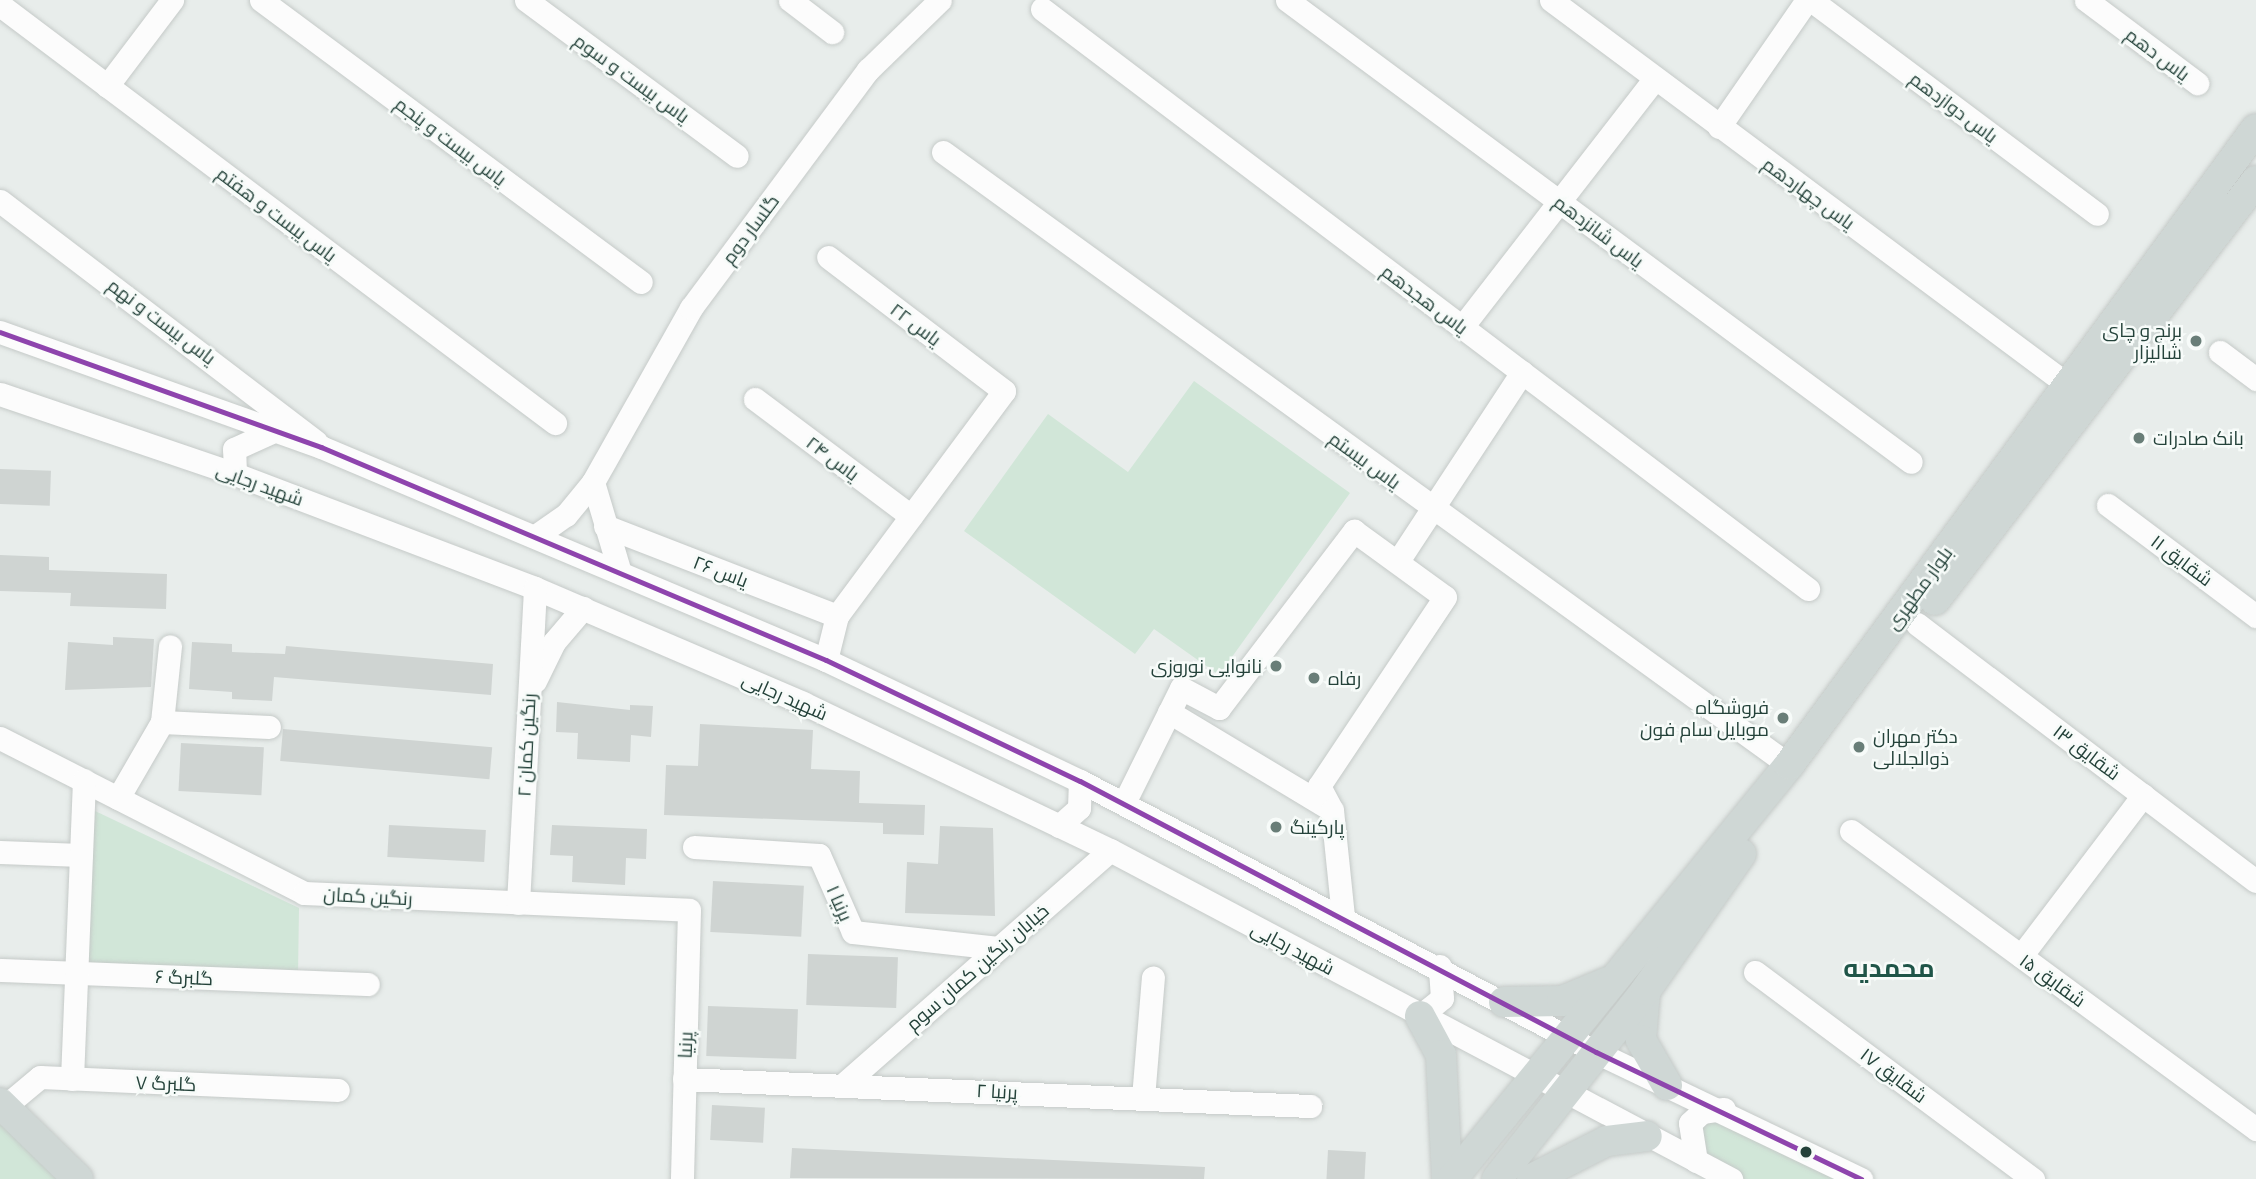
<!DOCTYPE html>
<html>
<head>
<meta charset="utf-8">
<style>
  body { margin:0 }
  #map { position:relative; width:2256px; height:1179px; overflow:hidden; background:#e8edeb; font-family:"Titillium Web",Cairo,sans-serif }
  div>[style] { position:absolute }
  .green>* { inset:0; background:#d1e6d8 }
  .building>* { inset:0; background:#cfd4d2; transform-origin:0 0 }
  .roads { filter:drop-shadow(0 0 2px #c5cac8) drop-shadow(0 0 2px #c5cac8) }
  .minor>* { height:23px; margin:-11.5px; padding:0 11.5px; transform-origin:11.5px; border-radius:11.5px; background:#fcfcfc }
  .major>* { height:30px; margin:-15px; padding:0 15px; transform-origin:15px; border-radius:15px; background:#cfd7d5 }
  .bus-1>* { height:5px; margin:-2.5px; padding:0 2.5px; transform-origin:2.5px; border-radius:2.5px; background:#8e44ad }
  .dots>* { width:19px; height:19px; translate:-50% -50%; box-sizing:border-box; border:4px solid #f7fbf9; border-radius:50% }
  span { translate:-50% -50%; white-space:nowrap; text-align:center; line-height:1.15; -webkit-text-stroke:5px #f7fbf9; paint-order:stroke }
  .street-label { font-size:19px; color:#24423a }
  .poi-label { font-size:19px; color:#24423a }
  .right { translate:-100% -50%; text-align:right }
  .left { translate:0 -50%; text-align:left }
  .district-label { font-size:26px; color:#1f5548; font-weight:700 }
</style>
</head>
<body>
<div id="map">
  <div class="green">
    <i style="clip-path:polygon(1194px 381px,1350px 493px,1219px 675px,1154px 629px,1135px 654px,964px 531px,1048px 414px,1128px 472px)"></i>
    <i style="clip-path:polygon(93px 810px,299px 908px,298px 974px,87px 966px)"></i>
    <i style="clip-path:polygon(1702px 1112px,1861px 1179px,1731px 1179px,1696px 1161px)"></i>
    <i style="clip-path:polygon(0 1122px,58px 1179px,0 1179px)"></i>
  </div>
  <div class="building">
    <i style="left:0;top:469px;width:51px;height:35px;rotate:2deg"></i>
    <i style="clip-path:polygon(0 555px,49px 557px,49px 570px,167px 574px,166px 609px,70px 606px,71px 593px,0 591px)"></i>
    <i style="clip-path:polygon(113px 637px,154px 639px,151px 687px,65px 690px,68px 642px,113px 645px)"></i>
    <i style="clip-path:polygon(192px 642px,232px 644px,232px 652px,285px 654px,286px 646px,493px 664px,491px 695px,274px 677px,272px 701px,232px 699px,232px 692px,189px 689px)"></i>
    <i style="clip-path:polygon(557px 702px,630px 710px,630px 705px,653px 706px,651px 737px,631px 735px,630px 762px,577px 759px,578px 733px,556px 732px)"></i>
    <i style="clip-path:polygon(700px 724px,813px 730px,811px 769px,860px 771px,859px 803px,925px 805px,924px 835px,883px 834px,883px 823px,664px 815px,666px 765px,698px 766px)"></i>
    <i style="left:283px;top:729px;width:210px;height:32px;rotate:5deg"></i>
    <i style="left:181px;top:743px;width:83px;height:48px;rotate:3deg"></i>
    <i style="left:389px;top:825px;width:97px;height:32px;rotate:3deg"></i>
    <i style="clip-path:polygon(552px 825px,647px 829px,646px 859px,626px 858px,625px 885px,572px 882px,573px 856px,550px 855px)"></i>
    <i style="clip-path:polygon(940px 826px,993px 828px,995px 916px,905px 913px,907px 862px,938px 864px)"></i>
    <i style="left:713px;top:881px;width:91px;height:51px;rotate:3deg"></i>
    <i style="left:808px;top:954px;width:90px;height:51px;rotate:2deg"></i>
    <i style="left:708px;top:1006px;width:90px;height:50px;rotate:2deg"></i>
    <i style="left:712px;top:1105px;width:53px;height:35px;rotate:3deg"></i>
    <i style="clip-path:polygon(792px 1148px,1205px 1167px,1204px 1179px,790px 1178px)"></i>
    <i style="left:1328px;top:1150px;width:38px;height:29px;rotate:3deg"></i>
  </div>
  <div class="roads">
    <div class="minor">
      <i style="left:261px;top:0;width:473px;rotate:36.6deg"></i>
      <i style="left:526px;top:0;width:262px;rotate:36.5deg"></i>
      <i style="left:790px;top:0;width:53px;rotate:37.3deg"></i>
      <i style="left:1287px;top:0;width:776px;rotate:36.52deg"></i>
      <i style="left:1551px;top:0;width:645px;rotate:36.67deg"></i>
      <i style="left:1811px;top:0;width:357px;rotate:36.8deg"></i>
      <i style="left:2086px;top:0;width:139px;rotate:36.8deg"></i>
      <i style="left:0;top:5px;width:695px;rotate:36.99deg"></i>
      <i style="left:1042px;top:9px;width:961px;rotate:37.13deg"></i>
      <i style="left:107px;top:86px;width:108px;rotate:-52.9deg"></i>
      <i style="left:1719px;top:127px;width:155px;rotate:-55.3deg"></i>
      <i style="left:943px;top:152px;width:1045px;rotate:35.93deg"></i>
      <i style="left:0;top:201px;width:397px;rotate:37.3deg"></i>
      <i style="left:1462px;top:327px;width:315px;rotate:-52.2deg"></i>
      <i style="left:0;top:332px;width:341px;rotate:19.7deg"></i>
      <i style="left:321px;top:447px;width:548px;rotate:22.87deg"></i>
      <i style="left:826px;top:660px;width:281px;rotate:25.5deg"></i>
      <i style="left:1080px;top:781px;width:583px;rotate:27.71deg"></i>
      <i style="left:1596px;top:1052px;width:294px;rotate:25.6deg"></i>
      <i style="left:2220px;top:352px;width:45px;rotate:36.9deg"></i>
      <i style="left:0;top:394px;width:248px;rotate:18.8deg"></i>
      <i style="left:235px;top:474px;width:321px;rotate:20.8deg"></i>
      <i style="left:535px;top:588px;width:292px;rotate:23.2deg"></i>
      <i style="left:803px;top:703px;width:340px;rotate:25.6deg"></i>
      <i style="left:1110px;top:850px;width:703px;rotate:27.91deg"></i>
      <i style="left:755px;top:399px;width:195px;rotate:36.9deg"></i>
      <i style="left:235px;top:474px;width:25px;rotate:-92deg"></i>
      <i style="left:234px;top:449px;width:46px;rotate:-24.3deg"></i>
      <i style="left:593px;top:482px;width:200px;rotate:-60.6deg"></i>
      <i style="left:691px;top:308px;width:297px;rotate:-53.4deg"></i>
      <i style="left:868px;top:70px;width:100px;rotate:-44.2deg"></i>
      <i style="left:2108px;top:505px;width:185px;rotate:36.9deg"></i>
      <i style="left:605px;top:526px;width:249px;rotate:21.2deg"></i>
      <i style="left:537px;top:535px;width:35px;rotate:-35deg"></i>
      <i style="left:566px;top:515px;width:43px;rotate:-50.7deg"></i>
      <i style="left:593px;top:482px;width:91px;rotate:73.4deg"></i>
      <i style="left:1398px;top:561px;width:226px;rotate:-56.7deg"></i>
      <i style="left:1917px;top:624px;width:425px;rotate:37.2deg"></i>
      <i style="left:826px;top:660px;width:45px;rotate:-76deg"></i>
      <i style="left:837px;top:616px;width:280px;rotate:-53.4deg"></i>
      <i style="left:1004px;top:391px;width:221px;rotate:-142.7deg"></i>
      <i style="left:535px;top:681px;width:43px;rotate:-64deg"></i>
      <i style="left:554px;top:642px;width:45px;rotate:-49.5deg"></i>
      <i style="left:1169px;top:712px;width:187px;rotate:31deg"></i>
      <i style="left:162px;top:722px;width:76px;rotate:-84deg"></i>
      <i style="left:0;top:738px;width:341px;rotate:27deg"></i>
      <i style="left:304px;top:893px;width:385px;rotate:2.5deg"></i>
      <i style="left:689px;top:910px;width:269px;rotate:91.5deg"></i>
      <i style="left:118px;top:798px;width:88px;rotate:-59.9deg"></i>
      <i style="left:162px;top:722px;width:107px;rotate:2.7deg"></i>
      <i style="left:1124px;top:803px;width:128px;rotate:-63.6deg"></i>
      <i style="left:1181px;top:688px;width:43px;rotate:27.8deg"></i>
      <i style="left:1219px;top:708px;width:223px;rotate:-52.7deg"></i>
      <i style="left:1354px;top:531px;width:112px;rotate:36deg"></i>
      <i style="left:1445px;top:597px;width:227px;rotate:123.7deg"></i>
      <i style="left:1319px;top:786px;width:27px;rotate:62deg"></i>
      <i style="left:1332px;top:810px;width:107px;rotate:84.1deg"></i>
      <i style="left:1059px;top:826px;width:27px;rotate:-42deg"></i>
      <i style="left:1079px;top:808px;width:27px;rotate:-88deg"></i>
      <i style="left:1851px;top:831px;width:503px;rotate:36.35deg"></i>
      <i style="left:694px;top:847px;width:125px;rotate:3.7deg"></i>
      <i style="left:819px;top:855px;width:84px;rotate:66.2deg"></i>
      <i style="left:853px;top:932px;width:146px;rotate:6.3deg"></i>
      <i style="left:0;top:852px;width:81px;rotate:2.1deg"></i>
      <i style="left:518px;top:903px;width:315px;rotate:-86.9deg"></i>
      <i style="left:2021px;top:956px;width:202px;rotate:-52.8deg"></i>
      <i style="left:0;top:970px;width:368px;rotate:2.2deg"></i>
      <i style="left:1755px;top:972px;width:347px;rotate:36.7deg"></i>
      <i style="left:1420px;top:1016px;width:28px;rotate:-39deg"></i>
      <i style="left:1442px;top:998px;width:32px;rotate:-94deg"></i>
      <i style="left:72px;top:1079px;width:299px;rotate:-87.7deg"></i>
      <i style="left:684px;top:1079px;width:627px;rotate:2.47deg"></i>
      <i style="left:844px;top:1084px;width:354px;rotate:-41.3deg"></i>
      <i style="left:1143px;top:1098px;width:121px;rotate:-85.3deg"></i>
      <i style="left:4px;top:1107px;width:47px;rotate:-39.8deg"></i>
      <i style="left:40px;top:1077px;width:298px;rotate:2.5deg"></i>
      <i style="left:1696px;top:1161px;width:38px;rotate:-99deg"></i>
      <i style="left:1690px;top:1123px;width:16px;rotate:-43deg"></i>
      <i style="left:1702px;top:1112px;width:22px;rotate:-8deg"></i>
    </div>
    <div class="major">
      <i style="left:1935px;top:600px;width:528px;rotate:-52.54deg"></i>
      <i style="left:1645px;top:992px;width:48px;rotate:94.8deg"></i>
      <i style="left:1641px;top:1040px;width:52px;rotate:60deg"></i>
      <i style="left:1504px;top:1002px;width:58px;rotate:-1deg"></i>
      <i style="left:1562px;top:1001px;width:50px;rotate:-22.4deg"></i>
      <i style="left:1420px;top:1016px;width:44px;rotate:61.7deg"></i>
      <i style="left:1441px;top:1055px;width:124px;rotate:87.2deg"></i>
      <i style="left:0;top:1103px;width:109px;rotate:44.3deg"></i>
      <i style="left:1452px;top:1179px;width:534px;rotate:-50.85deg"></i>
      <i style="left:1789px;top:765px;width:789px;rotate:-53.71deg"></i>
      <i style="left:1497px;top:1179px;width:241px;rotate:-51.7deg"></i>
      <i style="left:1646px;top:990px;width:166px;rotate:-55.1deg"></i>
      <i style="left:1532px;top:1179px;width:84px;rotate:-26.9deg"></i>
      <i style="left:1607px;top:1141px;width:40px;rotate:-7.1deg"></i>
    </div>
  </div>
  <div class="bus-1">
    <i style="left:0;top:332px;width:341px;rotate:19.7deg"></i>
    <i style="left:321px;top:447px;width:548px;rotate:22.87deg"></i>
    <i style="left:826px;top:660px;width:281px;rotate:25.5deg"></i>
    <i style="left:1080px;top:781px;width:583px;rotate:27.71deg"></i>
    <i style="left:1596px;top:1052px;width:294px;rotate:25.6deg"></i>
  </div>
  <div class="dots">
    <i style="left:2196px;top:341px;background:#697e78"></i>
    <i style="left:2139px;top:438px;background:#697e78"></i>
    <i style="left:1276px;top:666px;background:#697e78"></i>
    <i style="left:1314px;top:678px;background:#697e78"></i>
    <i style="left:1783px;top:718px;background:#697e78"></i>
    <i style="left:1859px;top:747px;background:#697e78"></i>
    <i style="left:1276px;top:827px;background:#697e78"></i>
    <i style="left:1806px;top:1152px;background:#24423a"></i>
  </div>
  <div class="street-label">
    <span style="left:2158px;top:54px;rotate:37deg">یاس دهم</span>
    <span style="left:632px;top:78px;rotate:36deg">یاس بیست و سوم</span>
    <span style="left:1954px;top:107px;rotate:37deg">یاس دوازدهم</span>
    <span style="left:451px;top:141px;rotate:37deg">یاس بیست و پنجم</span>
    <span style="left:1809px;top:193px;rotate:36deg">یاس چهاردهم</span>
    <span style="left:277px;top:214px;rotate:37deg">یاس یبست و هفتم</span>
    <span style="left:750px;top:229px;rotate:-53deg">گلسار دوم</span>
    <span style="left:1599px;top:231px;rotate:37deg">یاس شانزدهم</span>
    <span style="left:1425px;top:299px;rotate:37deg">یاس هجدهم</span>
    <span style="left:162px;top:321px;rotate:37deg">یاس بیست و نهم</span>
    <span style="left:916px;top:324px;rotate:37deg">یاس ۲۲</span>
    <span style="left:833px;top:458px;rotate:37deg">یاس ۲۴</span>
    <span style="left:1365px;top:460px;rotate:36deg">یاس بیستم</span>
    <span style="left:260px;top:484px;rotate:20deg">شهید رجایی</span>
    <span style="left:2182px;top:560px;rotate:37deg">شقایق ۱۱</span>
    <span style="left:721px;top:571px;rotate:21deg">یاس ۲۶</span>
    <span style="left:1919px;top:588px;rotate:-54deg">بلوار مطهری</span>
    <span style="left:785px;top:696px;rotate:24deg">شهید رجایی</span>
    <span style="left:526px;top:745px;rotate:-87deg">رنگین کمان ۲</span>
    <span style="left:2087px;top:752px;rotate:37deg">شقایق ۱۳</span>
    <span style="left:368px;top:896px;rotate:3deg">رنگین کمان</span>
    <span style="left:840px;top:903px;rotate:66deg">پرنیا ۱</span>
    <span style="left:1293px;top:948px;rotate:28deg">شهید رجایی</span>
    <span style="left:977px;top:967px;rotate:-41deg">خیابان رنگین کمان سوم</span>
    <span style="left:184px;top:977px;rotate:2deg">گلبرگ ۶</span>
    <span style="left:2053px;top:980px;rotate:36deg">شقایق ۱۵</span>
    <span style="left:685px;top:1045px;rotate:-88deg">پرنیا</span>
    <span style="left:1894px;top:1075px;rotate:37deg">شقایق ۱۷</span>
    <span style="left:166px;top:1083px;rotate:2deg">گلبرگ ۷</span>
    <span style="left:997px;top:1091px;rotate:3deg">پرنیا ۲</span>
  </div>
  <div class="poi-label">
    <span class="right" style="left:2182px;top:341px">برنج و چای<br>شالیزار</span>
    <span class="left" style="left:2153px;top:438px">بانک صادرات</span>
    <span class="right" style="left:1262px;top:666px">نانوایی نوروزی</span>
    <span class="left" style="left:1328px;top:678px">رفاه</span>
    <span class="right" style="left:1769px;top:718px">فروشگاه<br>موبایل سام فون</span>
    <span class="left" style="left:1873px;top:747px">دکتر مهران<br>ذوالجلالی</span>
    <span class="left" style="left:1290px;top:827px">پارکینگ</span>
  </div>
  <div class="district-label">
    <span style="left:1889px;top:968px">محمدیه</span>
  </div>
</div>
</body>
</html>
